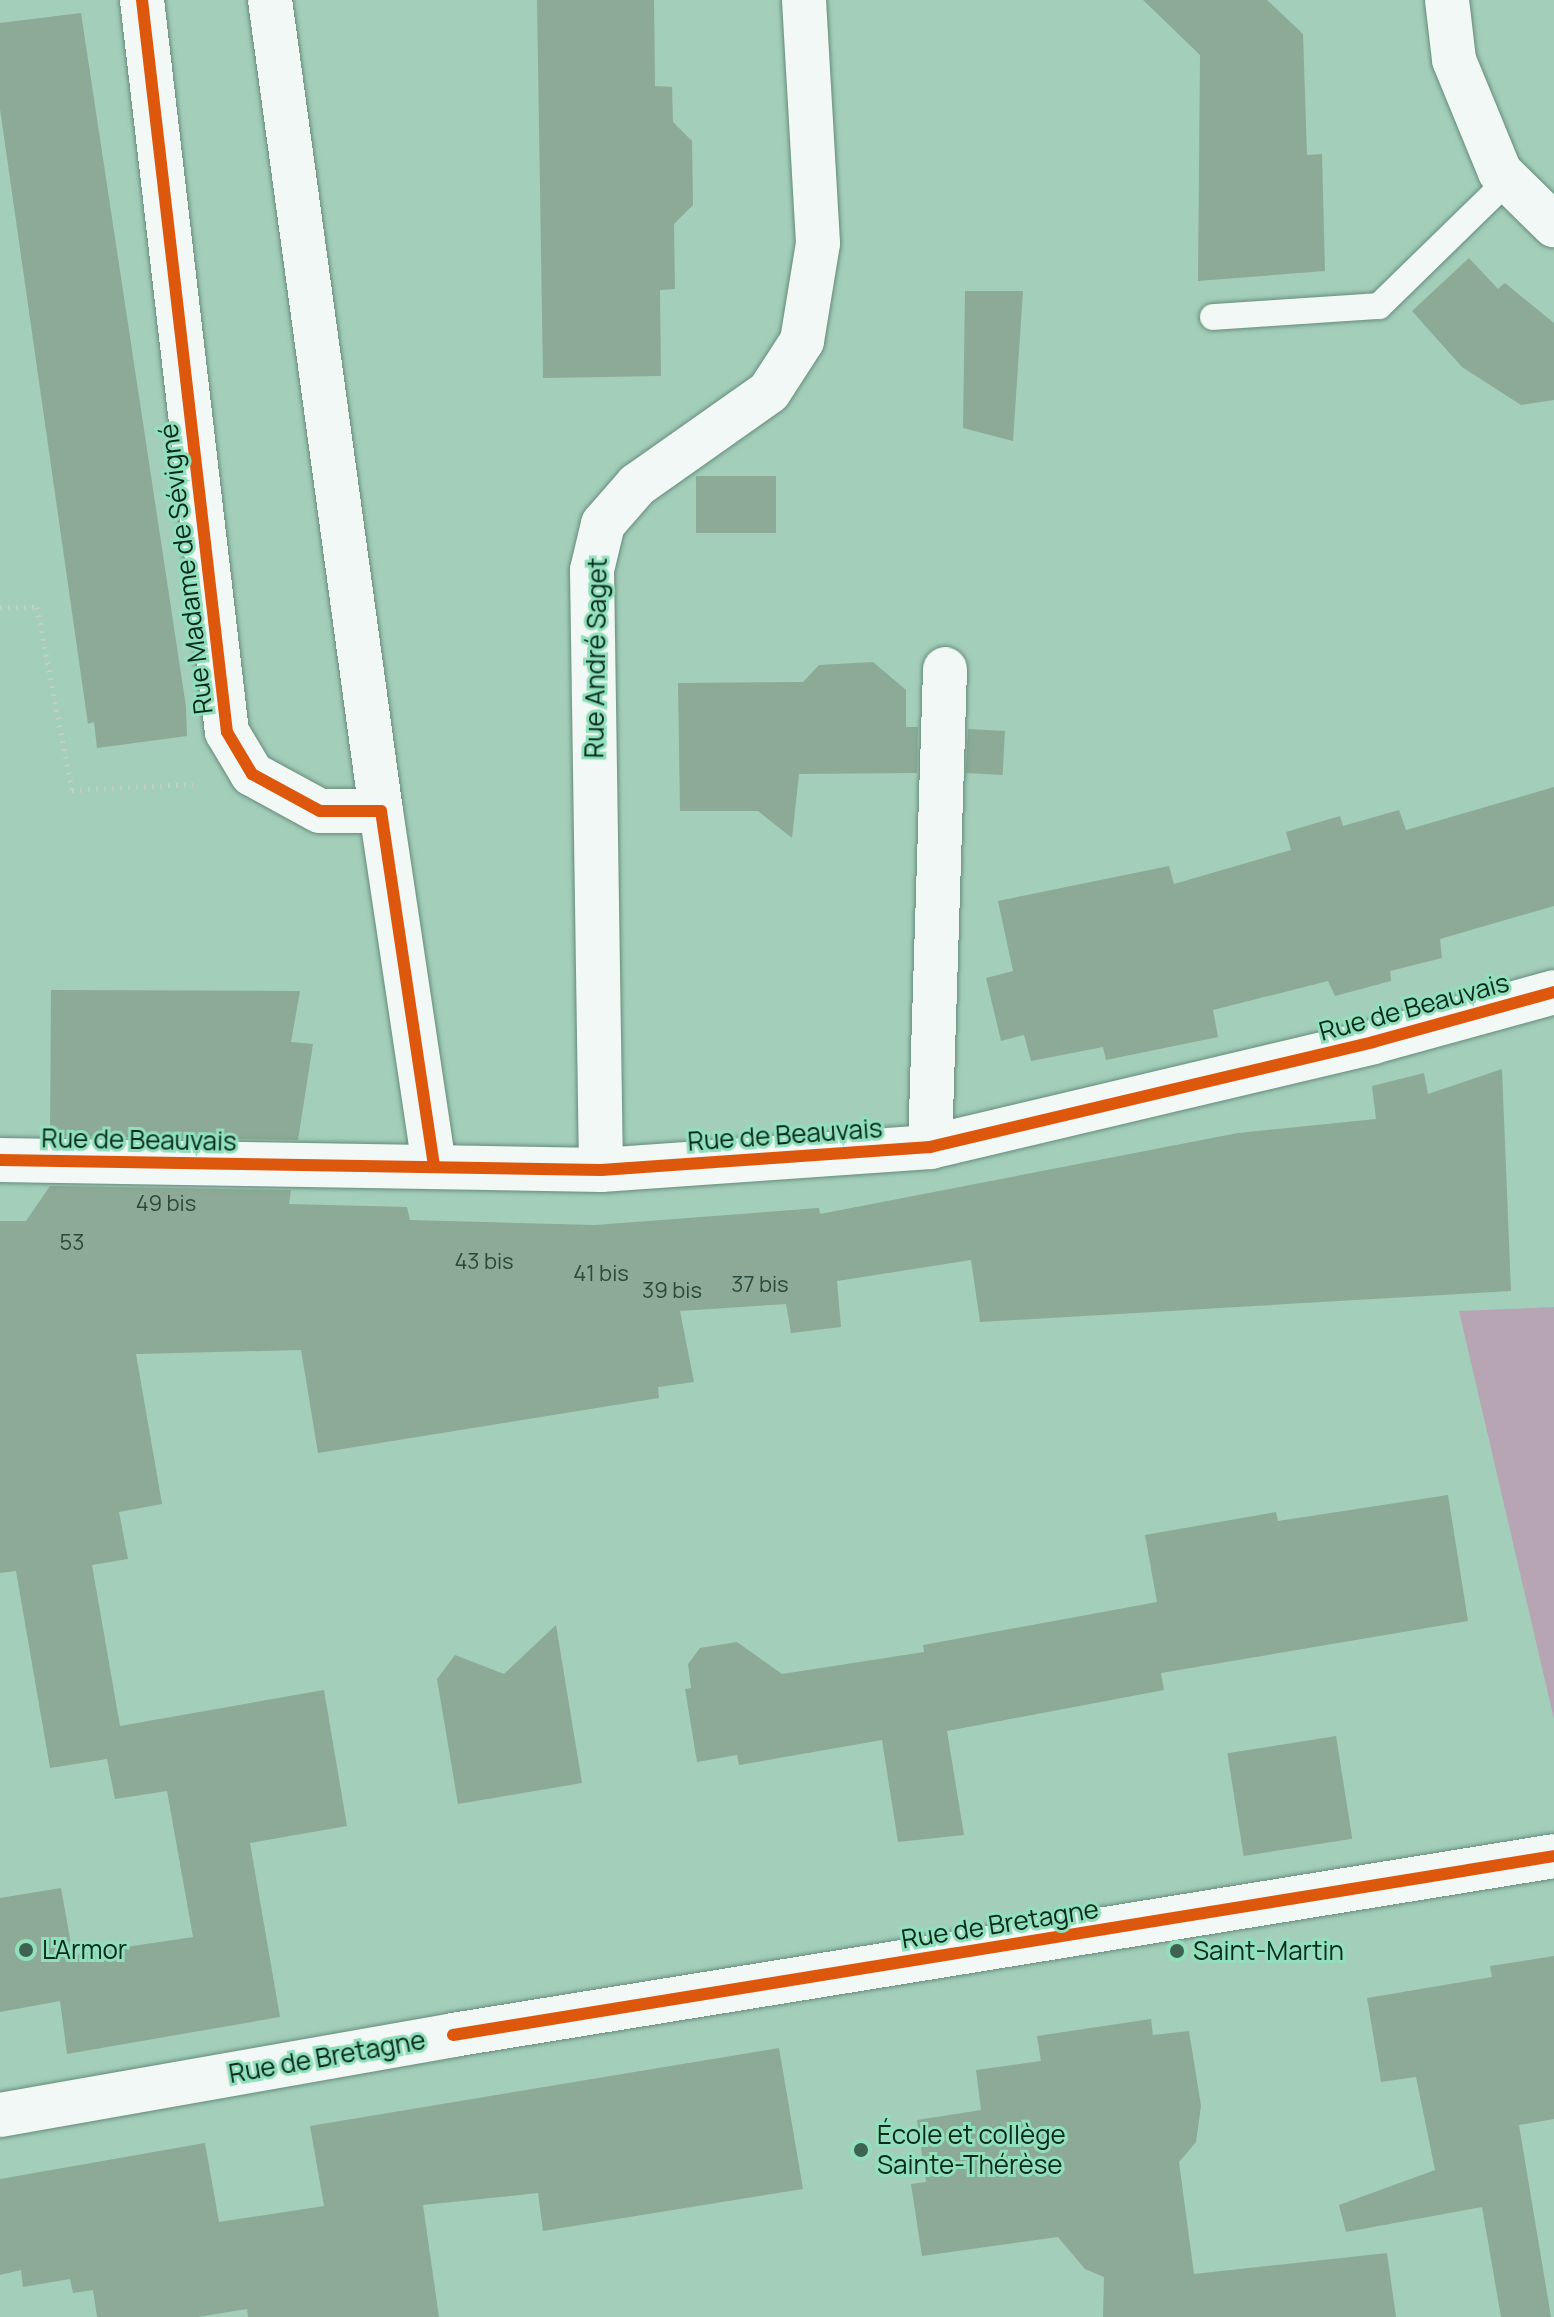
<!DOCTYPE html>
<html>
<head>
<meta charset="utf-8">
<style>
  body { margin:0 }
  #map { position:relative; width:1554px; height:2317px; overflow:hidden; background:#a3ceba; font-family:Manrope,sans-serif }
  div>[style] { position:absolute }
  .green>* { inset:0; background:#b7a5b3 }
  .building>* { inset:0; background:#8caa96; transform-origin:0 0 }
  .path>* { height:5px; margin-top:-2.5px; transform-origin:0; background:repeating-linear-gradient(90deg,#c2cfc8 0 2px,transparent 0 8px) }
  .roads { filter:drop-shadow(0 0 2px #678b7c) drop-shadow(0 0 2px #678b7c) }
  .service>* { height:26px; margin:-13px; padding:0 13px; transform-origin:13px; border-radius:13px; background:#f1f8f5 }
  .minor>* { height:44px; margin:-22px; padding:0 22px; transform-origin:22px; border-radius:22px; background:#f1f8f5 }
  .tertiary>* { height:44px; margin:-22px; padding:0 22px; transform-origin:22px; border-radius:22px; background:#f1f8f5 }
  .secondary>* { height:44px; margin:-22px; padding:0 22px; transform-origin:22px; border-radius:22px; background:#f1f8f5 }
  .cycleway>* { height:12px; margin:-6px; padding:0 6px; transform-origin:6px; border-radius:6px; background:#dd570d }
  .dots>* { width:22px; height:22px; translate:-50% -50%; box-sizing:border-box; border:4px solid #91e0bb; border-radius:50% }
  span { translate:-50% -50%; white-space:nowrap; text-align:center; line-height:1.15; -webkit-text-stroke:6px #91e0bb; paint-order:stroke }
  .number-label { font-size:22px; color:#284a3a }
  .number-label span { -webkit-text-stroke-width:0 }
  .street-label { font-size:26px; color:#072a1c }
  .poi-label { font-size:26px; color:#072a1c }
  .left { translate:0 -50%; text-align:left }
</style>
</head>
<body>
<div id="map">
  <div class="green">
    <i style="clip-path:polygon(1554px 1307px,1554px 1719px,1459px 1311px)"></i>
  </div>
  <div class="building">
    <i style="clip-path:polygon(537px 0,654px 0,655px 86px,672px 87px,673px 122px,692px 141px,693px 205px,674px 224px,675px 289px,660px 290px,661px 376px,543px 378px)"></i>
    <i style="clip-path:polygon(1143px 0,1267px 0,1303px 34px,1307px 155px,1322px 154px,1325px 271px,1198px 281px,1200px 55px)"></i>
    <i style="clip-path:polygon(81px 13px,186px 707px,187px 736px,97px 748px,94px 722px,88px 724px,0 109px,0 23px)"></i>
    <i style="clip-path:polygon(1469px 258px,1498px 289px,1505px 283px,1554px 323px,1554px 400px,1521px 405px,1462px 367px,1412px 311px)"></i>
    <i style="clip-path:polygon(965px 291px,1023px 291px,1013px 441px,963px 428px)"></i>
    <i style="left:696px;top:476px;width:80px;height:57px"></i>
    <i style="clip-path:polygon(873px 662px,906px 690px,906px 727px,918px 727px,917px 773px,799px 774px,792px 838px,758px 811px,680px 811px,678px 683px,803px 682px,819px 665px)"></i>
    <i style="left:968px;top:729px;width:37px;height:44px;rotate:3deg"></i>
    <i style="clip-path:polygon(1554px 787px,1554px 906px,1440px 939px,1442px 958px,1390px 971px,1391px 981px,1335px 996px,1328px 981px,1213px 1010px,1218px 1037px,1106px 1060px,1103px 1047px,1031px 1061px,1024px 1035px,1001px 1041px,986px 978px,1013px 971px,998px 901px,1169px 866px,1174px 884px,1291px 850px,1286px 832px,1340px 816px,1343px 826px,1399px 810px,1406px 830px)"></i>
    <i style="clip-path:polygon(51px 990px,300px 991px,291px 1042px,313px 1044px,298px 1140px,50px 1136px)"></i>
    <i style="clip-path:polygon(1502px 1069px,1511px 1291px,980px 1322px,971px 1260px,837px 1281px,841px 1327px,791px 1333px,786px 1304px,680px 1311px,694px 1382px,658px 1387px,659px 1398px,318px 1453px,301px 1350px,136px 1354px,162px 1504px,119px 1512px,128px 1559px,92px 1565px,120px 1726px,324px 1690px,347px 1826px,250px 1843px,280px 2017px,67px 2054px,60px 2001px,0 2012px,0 1898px,61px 1888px,73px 1955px,193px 1937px,167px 1791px,115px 1799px,107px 1759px,50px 1768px,16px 1571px,0 1573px,0 1221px,26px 1221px,50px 1186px,291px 1190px,289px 1204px,407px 1207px,410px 1220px,595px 1225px,819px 1208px,820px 1214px,1238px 1133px,1376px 1119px,1372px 1086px,1424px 1073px,1428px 1094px)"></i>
    <i style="clip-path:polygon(1448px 1495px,1468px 1621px,1161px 1673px,1164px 1690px,947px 1731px,964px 1835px,898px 1842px,882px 1740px,739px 1765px,737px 1755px,697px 1762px,685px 1689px,691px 1688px,688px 1664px,700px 1648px,737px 1642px,782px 1674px,924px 1652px,923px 1645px,1157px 1602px,1145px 1535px,1276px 1512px,1278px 1521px)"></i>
    <i style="clip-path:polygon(556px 1625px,582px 1783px,458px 1804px,437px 1679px,455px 1655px,504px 1674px)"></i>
    <i style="left:1336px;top:1736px;width:104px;height:110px;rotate:81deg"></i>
    <i style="clip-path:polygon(1554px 1956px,1554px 2119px,1519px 2125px,1551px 2317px,1501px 2317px,1482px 2207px,1346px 2232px,1339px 2205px,1435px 2170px,1416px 2077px,1381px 2082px,1367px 1998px,1492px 1977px,1490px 1966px)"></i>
    <i style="clip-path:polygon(1151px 2019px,1153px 2035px,1189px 2031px,1201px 2106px,1196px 2142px,1179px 2162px,1194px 2274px,1387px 2253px,1396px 2317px,1103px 2317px,1104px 2277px,1085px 2269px,1058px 2237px,922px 2256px,911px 2184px,926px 2182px,917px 2120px,981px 2110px,976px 2070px,1041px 2061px,1037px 2036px)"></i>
    <i style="clip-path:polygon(779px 2048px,803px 2189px,543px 2231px,538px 2193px,423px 2205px,439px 2317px,248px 2317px,247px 2309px,198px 2317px,97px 2317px,93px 2290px,73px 2293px,70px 2279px,23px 2287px,21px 2270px,0 2275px,0 2179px,205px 2143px,219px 2222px,324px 2206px,310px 2126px)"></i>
  </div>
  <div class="path">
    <i style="left:0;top:607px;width:37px"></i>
    <i style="left:37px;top:607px;width:186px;rotate:79.2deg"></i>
    <i style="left:72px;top:790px;width:121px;rotate:-2.8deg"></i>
  </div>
  <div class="roads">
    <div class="service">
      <i style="left:1213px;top:317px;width:166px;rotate:-3.8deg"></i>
      <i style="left:1379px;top:306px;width:180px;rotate:-44.3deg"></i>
    </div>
    <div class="minor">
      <i style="left:142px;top:0;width:737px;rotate:83.38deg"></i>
      <i style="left:227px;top:732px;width:49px;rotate:59.2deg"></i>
      <i style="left:252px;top:774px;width:77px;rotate:28.6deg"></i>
      <i style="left:320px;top:811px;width:61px"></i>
      <i style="left:381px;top:811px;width:359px;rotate:81.5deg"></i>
      <i style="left:270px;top:0;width:819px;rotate:82.21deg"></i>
      <i style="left:1447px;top:0;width:60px;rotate:83.3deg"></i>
      <i style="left:1454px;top:60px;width:121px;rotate:67.7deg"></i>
      <i style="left:1500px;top:172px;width:76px;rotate:44.5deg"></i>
      <i style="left:930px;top:1147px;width:478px;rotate:-88.2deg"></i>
      <i style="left:601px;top:1170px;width:600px;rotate:-90.86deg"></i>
      <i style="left:592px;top:570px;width:47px;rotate:-76.6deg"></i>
      <i style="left:603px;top:524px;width:52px;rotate:-48.9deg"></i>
      <i style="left:637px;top:485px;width:161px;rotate:-35.2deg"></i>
      <i style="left:769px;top:392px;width:61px;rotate:-57.1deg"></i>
      <i style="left:802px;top:341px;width:99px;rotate:-80.7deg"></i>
      <i style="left:818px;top:243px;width:243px;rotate:-93.3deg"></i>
    </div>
    <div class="tertiary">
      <i style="left:0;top:1160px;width:601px;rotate:0.95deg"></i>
      <i style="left:601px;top:1170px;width:330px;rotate:-4deg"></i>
      <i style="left:930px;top:1147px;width:455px;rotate:-13.3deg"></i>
      <i style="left:1373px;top:1042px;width:188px;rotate:-15.4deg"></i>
    </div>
    <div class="secondary">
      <i style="left:0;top:2115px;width:460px;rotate:-10deg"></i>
      <i style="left:453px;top:2035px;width:1115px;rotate:-9.23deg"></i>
    </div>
  </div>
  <div class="cycleway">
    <i style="left:142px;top:0;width:737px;rotate:83.38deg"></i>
    <i style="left:227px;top:732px;width:49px;rotate:59.2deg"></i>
    <i style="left:252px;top:774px;width:77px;rotate:28.6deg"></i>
    <i style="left:320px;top:811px;width:61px"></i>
    <i style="left:381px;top:811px;width:359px;rotate:81.5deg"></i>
    <i style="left:0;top:1160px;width:601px;rotate:0.95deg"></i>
    <i style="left:601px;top:1170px;width:330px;rotate:-4deg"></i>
    <i style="left:930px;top:1147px;width:455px;rotate:-13.3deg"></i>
    <i style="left:1373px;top:1042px;width:188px;rotate:-15.4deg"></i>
    <i style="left:453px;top:2035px;width:1115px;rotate:-9.23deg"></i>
  </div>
  <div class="dots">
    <i style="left:26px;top:1950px;background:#3e6353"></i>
    <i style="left:1177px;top:1951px;background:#3e6353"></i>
    <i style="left:861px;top:2150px;background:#3e6353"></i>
  </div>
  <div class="number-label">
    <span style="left:166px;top:1204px">49 bis</span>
    <span style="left:72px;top:1243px">53</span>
    <span style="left:484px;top:1262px">43 bis</span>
    <span style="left:601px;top:1274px">41 bis</span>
    <span style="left:760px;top:1285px">37 bis</span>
    <span style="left:672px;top:1291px">39 bis</span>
  </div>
  <div class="street-label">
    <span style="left:186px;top:569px;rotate:-97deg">Rue Madame de Sévigné</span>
    <span style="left:596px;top:658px;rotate:-89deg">Rue André Saget</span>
    <span style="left:1414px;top:1007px;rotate:-15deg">Rue de Beauvais</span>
    <span style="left:785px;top:1135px;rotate:-4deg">Rue de Beauvais</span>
    <span style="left:139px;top:1140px;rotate:1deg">Rue de Beauvais</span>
    <span style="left:1000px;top:1924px;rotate:-9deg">Rue de Bretagne</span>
    <span style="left:327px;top:2057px;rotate:-10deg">Rue de Bretagne</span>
  </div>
  <div class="poi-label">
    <span class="left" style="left:42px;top:1950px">L'Armor</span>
    <span class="left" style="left:1193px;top:1951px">Saint-Martin</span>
    <span class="left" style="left:877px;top:2150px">École et collège<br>Sainte-Thérèse</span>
  </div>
</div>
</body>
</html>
